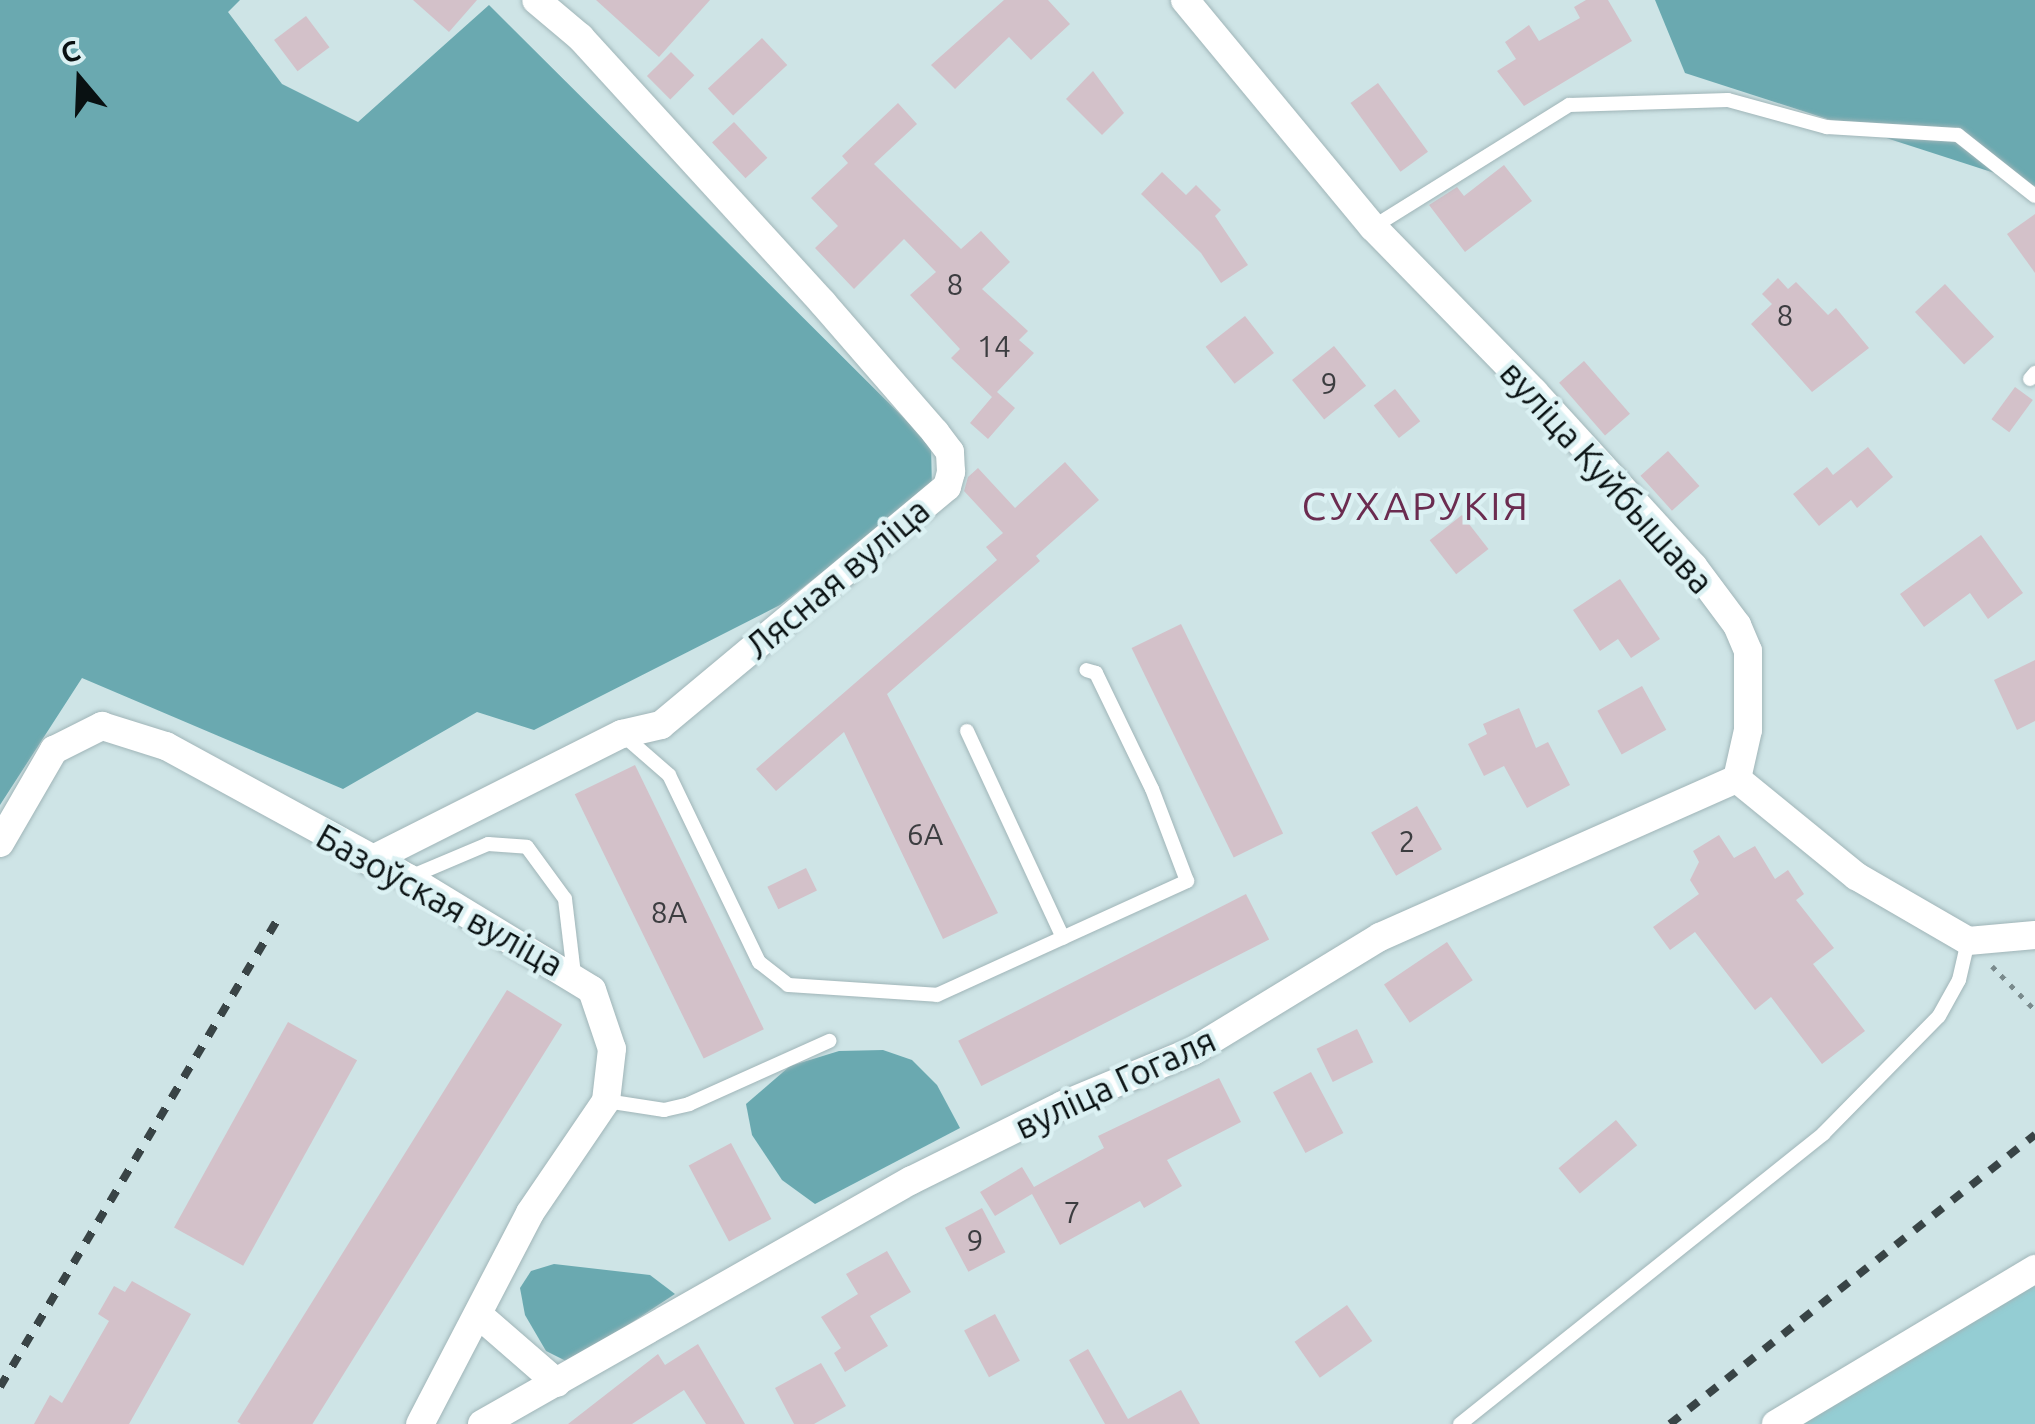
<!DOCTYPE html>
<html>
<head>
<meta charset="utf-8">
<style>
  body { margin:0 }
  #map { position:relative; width:2035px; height:1424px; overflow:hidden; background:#cee4e6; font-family:Ubuntu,sans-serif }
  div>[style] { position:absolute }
  .green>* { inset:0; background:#94cdd3 }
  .forest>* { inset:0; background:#6aa9b0 }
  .building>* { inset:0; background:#d3c1c9; transform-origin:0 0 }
  .path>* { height:5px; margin-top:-2.5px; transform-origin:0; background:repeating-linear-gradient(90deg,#7a8a8c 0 5px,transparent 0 13px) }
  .roads { filter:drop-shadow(0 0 2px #a0b5b8) drop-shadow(0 0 2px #a0b5b8) }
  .lane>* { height:14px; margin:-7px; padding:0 7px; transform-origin:7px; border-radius:7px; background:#fff }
  .street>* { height:28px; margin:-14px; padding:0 14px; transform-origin:14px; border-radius:14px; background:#fff }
  .rail>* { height:8px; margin-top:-4px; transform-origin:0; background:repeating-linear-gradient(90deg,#394446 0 12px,transparent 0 24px) }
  span { translate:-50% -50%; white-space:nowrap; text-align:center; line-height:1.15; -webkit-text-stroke:9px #dbf1f3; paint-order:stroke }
  .number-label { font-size:30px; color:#3c3d40 }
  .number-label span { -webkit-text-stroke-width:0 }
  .street-label { font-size:35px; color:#091112 }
  .quarter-label { font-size:40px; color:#6b2c50; letter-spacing:2.5px }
  .north { position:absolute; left:30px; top:30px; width:100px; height:100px; -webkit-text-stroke:8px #dbf1f3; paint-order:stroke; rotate:341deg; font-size:28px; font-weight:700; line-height:40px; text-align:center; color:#091112 }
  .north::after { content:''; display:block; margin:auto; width:35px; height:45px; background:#091112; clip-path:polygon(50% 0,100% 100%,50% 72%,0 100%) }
</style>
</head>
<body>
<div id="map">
  <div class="green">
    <i style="clip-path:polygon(2035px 1284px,2035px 1424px,1801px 1424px)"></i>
  </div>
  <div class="forest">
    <i style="clip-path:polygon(0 0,240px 0,228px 12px,282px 84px,358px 122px,489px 5px,931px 445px,932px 488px,780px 605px,534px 730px,477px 712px,343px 789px,82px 678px,0 805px)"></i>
    <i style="clip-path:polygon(1655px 0,2035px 0,2035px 186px,1685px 73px)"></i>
    <i style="clip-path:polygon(883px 1050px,912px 1060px,937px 1085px,960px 1128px,815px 1204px,782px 1180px,752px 1135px,746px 1104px,790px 1066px,839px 1051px)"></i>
    <i style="clip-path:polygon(554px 1264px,650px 1275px,675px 1294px,570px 1363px,546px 1351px,525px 1315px,520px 1288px,531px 1271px)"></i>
  </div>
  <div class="building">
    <i style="clip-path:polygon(413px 0,477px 0,449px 32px)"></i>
    <i style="clip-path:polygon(596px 0,710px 0,659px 57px)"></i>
    <i style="clip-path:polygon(1004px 0,1048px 0,1070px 24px,1031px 60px,1009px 37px,955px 89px,931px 65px)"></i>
    <i style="clip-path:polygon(1586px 0,1608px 0,1632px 41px,1524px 106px,1497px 71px,1516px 59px,1505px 42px,1529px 25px,1539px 41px,1580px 18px,1574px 7px)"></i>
    <i style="left:306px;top:16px;width:39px;height:40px;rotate:53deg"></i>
    <i style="left:762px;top:38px;width:37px;height:74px;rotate:47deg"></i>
    <i style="left:671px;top:52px;width:33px;height:34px;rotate:45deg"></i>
    <i style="clip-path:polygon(1093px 71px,1124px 113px,1102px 135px,1066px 99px)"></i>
    <i style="left:1378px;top:83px;width:85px;height:34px;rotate:54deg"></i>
    <i style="clip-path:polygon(898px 103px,917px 124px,874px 164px,961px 249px,981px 231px,1010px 262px,982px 289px,1028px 331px,1019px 340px,1034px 353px,997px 392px,1015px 408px,988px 439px,970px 423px,992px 397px,951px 358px,960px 349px,910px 295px,936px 272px,904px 239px,854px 289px,815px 248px,838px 226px,811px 198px,848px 163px,842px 156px)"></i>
    <i style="left:734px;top:122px;width:49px;height:30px;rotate:47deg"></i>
    <i style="clip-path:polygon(1504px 165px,1532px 201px,1465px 252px,1429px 205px,1457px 187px,1464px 196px)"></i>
    <i style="clip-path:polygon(1162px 172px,1186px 195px,1196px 185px,1221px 210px,1215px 216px,1248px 265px,1221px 283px,1201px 253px,1141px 194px)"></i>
    <i style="clip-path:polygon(2035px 214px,2035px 273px,2007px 234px)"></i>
    <i style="clip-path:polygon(1778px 278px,1788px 289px,1796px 282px,1828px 315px,1836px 308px,1869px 348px,1812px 392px,1751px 324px,1772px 304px,1762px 294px)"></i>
    <i style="left:1945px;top:284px;width:72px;height:41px;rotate:47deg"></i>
    <i style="left:1245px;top:316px;width:47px;height:50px;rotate:52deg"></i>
    <i style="left:1334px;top:346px;width:51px;height:54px;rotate:51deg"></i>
    <i style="left:1584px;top:361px;width:70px;height:33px;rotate:49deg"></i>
    <i style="left:2015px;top:387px;width:22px;height:40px;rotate:36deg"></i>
    <i style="left:1395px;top:389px;width:41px;height:27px;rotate:52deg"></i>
    <i style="clip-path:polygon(1868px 447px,1893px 477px,1857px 508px,1851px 500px,1819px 526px,1793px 494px,1827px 467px,1833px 475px)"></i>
    <i style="left:1668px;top:451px;width:47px;height:37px;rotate:48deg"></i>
    <i style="clip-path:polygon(1065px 462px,1099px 500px,1036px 556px,1040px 561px,887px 694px,998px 913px,943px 939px,844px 732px,776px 791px,756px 769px,997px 560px,986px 547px,1003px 533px,964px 491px,968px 477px,978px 468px,1015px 508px)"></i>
    <i style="left:1462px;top:515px;width:43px;height:41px;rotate:52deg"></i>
    <i style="clip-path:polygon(1981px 535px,2023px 593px,1988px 619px,1970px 593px,1924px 627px,1900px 594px)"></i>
    <i style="clip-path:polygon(1620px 579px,1660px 639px,1631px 658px,1618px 639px,1600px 651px,1573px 610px)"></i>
    <i style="left:1181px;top:624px;width:233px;height:55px;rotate:64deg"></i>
    <i style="clip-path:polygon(2035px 660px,2035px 721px,2017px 730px,1994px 680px)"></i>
    <i style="left:1642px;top:686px;width:50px;height:51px;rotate:61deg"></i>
    <i style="clip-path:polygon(1519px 708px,1536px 748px,1548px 742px,1570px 785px,1527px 808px,1504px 766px,1484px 776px,1468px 744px,1487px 734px,1483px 724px)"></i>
    <i style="left:635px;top:765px;width:294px;height:67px;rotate:64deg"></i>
    <i style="left:1417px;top:806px;width:50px;height:53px;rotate:60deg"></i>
    <i style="clip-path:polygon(1719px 835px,1734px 858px,1755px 846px,1775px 879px,1788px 870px,1804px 894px,1796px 900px,1834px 948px,1813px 964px,1865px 1031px,1822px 1064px,1771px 997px,1755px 1010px,1695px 932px,1670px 950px,1653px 927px,1699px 894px,1690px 880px,1699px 862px,1693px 851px)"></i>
    <i style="left:806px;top:868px;width:25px;height:43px;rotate:64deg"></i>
    <i style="left:1246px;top:894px;width:51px;height:323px;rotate:63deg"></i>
    <i style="left:1447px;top:942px;width:46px;height:76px;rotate:56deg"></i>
    <i style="left:507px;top:990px;width:65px;height:509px;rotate:32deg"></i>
    <i style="left:288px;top:1022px;width:79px;height:235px;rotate:29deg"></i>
    <i style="left:1357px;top:1029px;width:37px;height:45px;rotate:64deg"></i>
    <i style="left:1311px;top:1072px;width:69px;height:43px;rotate:62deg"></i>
    <i style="clip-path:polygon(1219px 1078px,1241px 1122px,1167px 1160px,1182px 1186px,1144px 1208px,1140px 1201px,1060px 1245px,1032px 1194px,995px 1216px,980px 1192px,1022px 1167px,1034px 1187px,1104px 1148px,1098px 1136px)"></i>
    <i style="left:1616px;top:1120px;width:33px;height:75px;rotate:50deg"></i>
    <i style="left:731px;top:1143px;width:86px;height:48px;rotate:62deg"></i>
    <i style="left:982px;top:1208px;width:50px;height:42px;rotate:62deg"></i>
    <i style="clip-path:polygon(887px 1251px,911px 1292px,870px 1316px,888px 1346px,845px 1372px,834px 1353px,841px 1348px,821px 1317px,858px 1294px,846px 1274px)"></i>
    <i style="clip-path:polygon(132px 1281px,191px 1314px,129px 1424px,34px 1424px,50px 1395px,62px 1403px,109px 1321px,98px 1314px,114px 1286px,125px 1292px)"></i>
    <i style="left:1347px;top:1305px;width:44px;height:64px;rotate:55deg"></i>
    <i style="left:995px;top:1314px;width:53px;height:35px;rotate:62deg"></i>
    <i style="clip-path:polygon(698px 1344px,745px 1424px,706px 1424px,684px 1390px,632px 1424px,568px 1424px,658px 1354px,665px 1365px)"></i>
    <i style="clip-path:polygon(1088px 1349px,1128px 1419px,1181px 1390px,1200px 1424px,1105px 1424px,1069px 1360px)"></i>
    <i style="clip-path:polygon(821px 1363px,846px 1406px,814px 1424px,794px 1424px,775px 1388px)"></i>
  </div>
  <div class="path">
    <i style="left:1992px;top:966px;width:62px;rotate:45.7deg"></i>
  </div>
  <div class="roads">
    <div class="lane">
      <i style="left:1373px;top:227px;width:231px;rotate:-31.9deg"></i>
      <i style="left:1569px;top:105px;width:159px;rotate:-1.8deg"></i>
      <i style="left:1728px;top:100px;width:103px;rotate:15.3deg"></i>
      <i style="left:1827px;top:127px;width:131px;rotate:3.5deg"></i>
      <i style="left:1958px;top:135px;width:98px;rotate:38.4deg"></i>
      <i style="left:2030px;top:379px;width:8px;rotate:-50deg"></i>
      <i style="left:967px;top:731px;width:228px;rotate:65.1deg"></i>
      <i style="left:623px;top:735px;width:61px;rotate:41deg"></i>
      <i style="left:669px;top:775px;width:208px;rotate:64.3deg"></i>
      <i style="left:759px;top:962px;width:37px;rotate:38deg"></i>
      <i style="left:788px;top:985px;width:149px;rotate:3.8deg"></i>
      <i style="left:937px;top:995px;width:275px;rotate:-24.5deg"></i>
      <i style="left:1187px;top:881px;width:98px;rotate:-110.8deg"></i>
      <i style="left:1152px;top:789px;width:129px;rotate:-115.8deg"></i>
      <i style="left:1096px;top:673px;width:10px;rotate:-163deg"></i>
      <i style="left:410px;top:877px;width:85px;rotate:-22.9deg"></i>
      <i style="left:488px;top:844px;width:39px;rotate:4deg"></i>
      <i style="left:527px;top:847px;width:64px;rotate:53.8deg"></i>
      <i style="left:565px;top:899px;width:77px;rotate:83.2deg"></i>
      <i style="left:606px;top:1101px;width:59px;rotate:8.8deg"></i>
      <i style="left:664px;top:1110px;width:26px;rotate:-13deg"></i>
      <i style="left:689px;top:1104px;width:154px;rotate:-24.2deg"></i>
      <i style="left:1460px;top:1424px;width:465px;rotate:-38.6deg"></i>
      <i style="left:1823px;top:1134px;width:165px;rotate:-45.5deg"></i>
      <i style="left:1939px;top:1016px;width:41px;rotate:-60.9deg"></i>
      <i style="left:1959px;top:980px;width:40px;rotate:-77deg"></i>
    </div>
    <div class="street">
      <i style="left:1185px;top:0;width:295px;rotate:50.4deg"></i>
      <i style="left:1373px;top:227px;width:231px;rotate:45.7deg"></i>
      <i style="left:1534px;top:392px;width:236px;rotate:47.6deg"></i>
      <i style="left:1693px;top:566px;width:74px;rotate:53.3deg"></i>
      <i style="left:1737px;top:625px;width:28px;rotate:67deg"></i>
      <i style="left:1748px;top:651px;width:79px;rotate:90deg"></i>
      <i style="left:1748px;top:730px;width:50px;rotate:102.7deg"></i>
      <i style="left:1737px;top:779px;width:154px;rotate:39.2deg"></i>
      <i style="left:1856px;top:876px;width:129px;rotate:30.1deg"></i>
      <i style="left:1968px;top:941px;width:67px;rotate:-5.1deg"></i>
      <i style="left:0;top:843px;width:108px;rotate:-59.9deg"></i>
      <i style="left:54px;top:750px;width:54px;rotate:-26.6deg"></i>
      <i style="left:102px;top:726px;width:67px;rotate:17.4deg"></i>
      <i style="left:166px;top:746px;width:276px;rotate:28.6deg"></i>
      <i style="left:408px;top:878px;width:215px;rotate:31.3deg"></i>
      <i style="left:592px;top:990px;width:62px;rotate:71.3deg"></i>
      <i style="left:612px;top:1049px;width:52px;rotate:96.6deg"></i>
      <i style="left:606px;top:1101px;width:135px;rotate:124.2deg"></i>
      <i style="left:530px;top:1213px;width:238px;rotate:117.5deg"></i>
      <i style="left:369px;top:861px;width:283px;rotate:-26.7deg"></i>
      <i style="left:622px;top:734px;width:40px;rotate:-13deg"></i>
      <i style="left:661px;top:725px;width:372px;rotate:-39.8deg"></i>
      <i style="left:947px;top:487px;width:16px;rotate:-75deg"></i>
      <i style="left:951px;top:472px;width:20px;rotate:-93deg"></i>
      <i style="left:950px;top:452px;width:25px;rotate:-127deg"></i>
      <i style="left:935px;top:432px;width:171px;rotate:-131deg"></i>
      <i style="left:823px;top:303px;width:360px;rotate:-132.4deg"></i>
      <i style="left:580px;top:37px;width:57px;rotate:-139.9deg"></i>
      <i style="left:480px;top:1316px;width:102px;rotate:41deg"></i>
      <i style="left:482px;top:1424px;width:494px;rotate:-29.6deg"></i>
      <i style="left:912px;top:1180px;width:169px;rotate:-26.4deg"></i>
      <i style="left:1063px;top:1105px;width:141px;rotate:-22.6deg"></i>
      <i style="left:1193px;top:1051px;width:219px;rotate:-31.4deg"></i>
      <i style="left:1380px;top:937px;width:390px;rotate:-23.9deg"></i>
      <i style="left:1776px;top:1424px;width:302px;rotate:-30.9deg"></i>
    </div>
  </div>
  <div class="rail">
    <i style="left:0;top:1387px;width:547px;rotate:-59.31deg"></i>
    <i style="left:1670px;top:1424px;width:466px;rotate:-38.4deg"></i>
  </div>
  <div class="number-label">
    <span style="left:955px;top:284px">8</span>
    <span style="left:1785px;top:315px">8</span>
    <span style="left:994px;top:346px">14</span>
    <span style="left:1329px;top:383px">9</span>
    <span style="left:925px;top:834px">6А</span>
    <span style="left:1407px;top:841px">2</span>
    <span style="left:669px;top:912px">8А</span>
    <span style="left:1072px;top:1212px">7</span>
    <span style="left:975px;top:1240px">9</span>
  </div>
  <div class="street-label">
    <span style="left:1607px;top:477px;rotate:48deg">вуліца Куйбышава</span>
    <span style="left:837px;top:578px;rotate:-40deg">Лясная вуліца</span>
    <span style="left:440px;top:900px;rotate:29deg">Базоўская вуліца</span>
    <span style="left:1115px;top:1083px;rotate:-25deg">вуліца Гогаля</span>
  </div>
  <div class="quarter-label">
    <span style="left:1416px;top:506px">СУХАРУКІЯ</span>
  </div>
  <div class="north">С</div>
</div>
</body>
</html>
